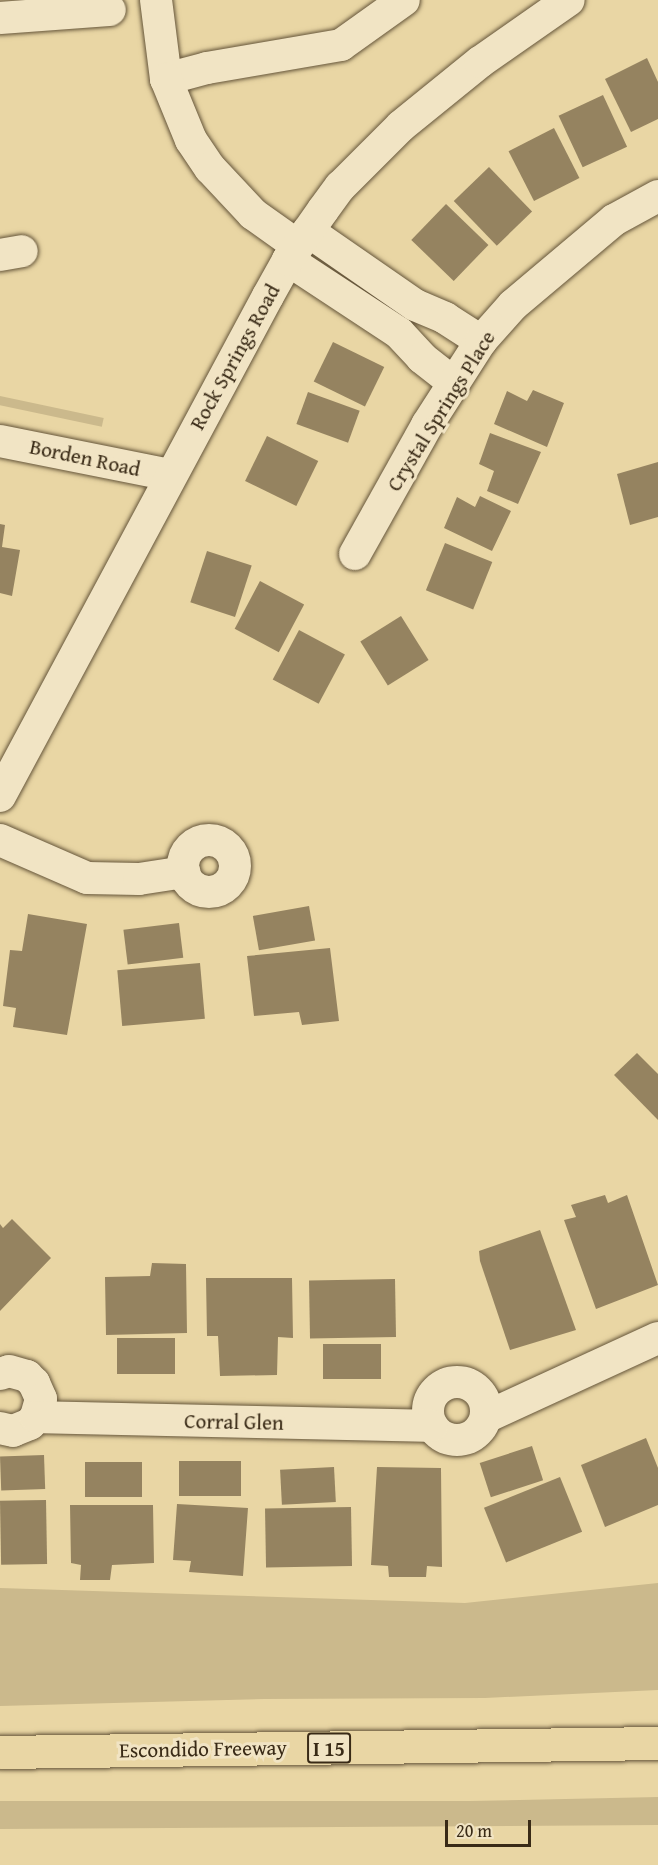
<!DOCTYPE html>
<html>
<head>
<meta charset="utf-8">
<style>
  body { margin:0 }
  #map { position:relative; width:658px; height:1865px; overflow:hidden; background:#e9d6a4; font-family:"Gentium Book Plus",serif }
  div>[style] { position:absolute }
  .green>* { inset:0; background:#cbb98c; transform-origin:0 0 }
  .building>* { inset:0; background:#958360; transform-origin:0 0 }
  .roads { filter:drop-shadow(0 0 2px #65553a) drop-shadow(0 0 2px #65553a) }
  .minor>* { height:32px; margin:-16px; padding:0 16px; transform-origin:16px; border-radius:16px; background:#f1e4c4 }
  .minor>.ring { margin:-16px; padding:0; box-sizing:content-box; background:none; border:32px solid #f1e4c4; border-radius:50% }
  .highway>* { height:33px; margin:-16.5px; padding:0 16.5px; transform-origin:16.5px; border-radius:16.5px; background:#e9d6a4 }
  span { translate:-50% -50%; white-space:nowrap; text-align:center; line-height:1.15; -webkit-text-stroke:6px #f1e4c4; paint-order:stroke }
  .shield-label span { padding:2px 4px; background:#f1e4c4; border:2px solid; border-radius:4px; -webkit-text-stroke-width:0 }
  .shield-label { font-size:20px; color:#392a16; font-weight:700 }
  .street-label { font-size:21px; color:#392a16 }
  .scale { position:absolute; left:445px; top:1820px; width:86px; height:27px; box-sizing:border-box; border:3px solid #392a16; border-top:0; padding-left:8px; font-size:18px; line-height:21px; white-space:nowrap; color:#392a16; -webkit-text-stroke:4px #f1e4c4; paint-order:stroke }
</style>
</head>
<body>
<div id="map">
  <div class="green">
    <i style="left:0;top:396px;width:106px;height:9px;rotate:12deg"></i>
    <i style="clip-path:polygon(658px 1583px,658px 1690px,485px 1698px,264px 1699px,0 1706px,0 1588px,465px 1603px)"></i>
    <i style="clip-path:polygon(658px 1797px,658px 1825px,0 1829px,0 1801px,470px 1801px)"></i>
  </div>
  <div class="building">
    <i style="clip-path:polygon(647px 58px,658px 82px,658px 119px,631px 132px,605px 79px)"></i>
    <i style="left:603px;top:95px;width:57px;height:49px;rotate:65deg"></i>
    <i style="left:554px;top:128px;width:56px;height:51px;rotate:63deg"></i>
    <i style="left:489px;top:167px;width:62px;height:49px;rotate:46deg"></i>
    <i style="left:446px;top:204px;width:59px;height:50px;rotate:44deg"></i>
    <i style="left:333px;top:342px;width:57px;height:44px;rotate:26deg"></i>
    <i style="clip-path:polygon(533px 390px,564px 403px,547px 447px,494px 424px,507px 391px,527px 401px)"></i>
    <i style="left:308px;top:392px;width:55px;height:34px;rotate:20deg"></i>
    <i style="clip-path:polygon(490px 433px,541px 452px,518px 504px,487px 491px,494px 471px,479px 464px)"></i>
    <i style="left:267px;top:436px;width:57px;height:50px;rotate:26deg"></i>
    <i style="clip-path:polygon(658px 462px,658px 517px,630px 525px,617px 474px)"></i>
    <i style="clip-path:polygon(480px 496px,511px 511px,492px 551px,444px 528px,457px 497px,475px 507px)"></i>
    <i style="clip-path:polygon(0 524px,5px 525px,2px 547px,20px 550px,12px 596px,0 593px)"></i>
    <i style="left:445px;top:543px;width:51px;height:51px;rotate:22deg"></i>
    <i style="left:207px;top:551px;width:47px;height:54px;rotate:18deg"></i>
    <i style="left:260px;top:581px;width:50px;height:54px;rotate:28deg"></i>
    <i style="left:401px;top:616px;width:52px;height:48px;rotate:58deg"></i>
    <i style="left:299px;top:630px;width:52px;height:56px;rotate:28deg"></i>
    <i style="left:309px;top:906px;width:35px;height:57px;rotate:80deg"></i>
    <i style="clip-path:polygon(28px 914px,87px 924px,67px 1035px,13px 1027px,16px 1008px,3px 1006px,10px 950px,22px 951px)"></i>
    <i style="left:179px;top:923px;width:35px;height:56px;rotate:83deg"></i>
    <i style="clip-path:polygon(330px 948px,339px 1021px,302px 1025px,299px 1012px,254px 1016px,247px 956px)"></i>
    <i style="left:200px;top:963px;width:56px;height:83px;rotate:85deg"></i>
    <i style="clip-path:polygon(637px 1053px,658px 1074px,658px 1120px,614px 1075px)"></i>
    <i style="clip-path:polygon(605px 1195px,608px 1203px,627px 1195px,658px 1285px,596px 1309px,564px 1220px,576px 1217px,571px 1205px)"></i>
    <i style="clip-path:polygon(12px 1219px,51px 1258px,0 1311px,0 1224px,3px 1228px)"></i>
    <i style="clip-path:polygon(540px 1230px,576px 1330px,510px 1350px,480px 1261px,479px 1251px)"></i>
    <i style="clip-path:polygon(152px 1263px,186px 1264px,187px 1333px,106px 1335px,105px 1277px,150px 1276px)"></i>
    <i style="clip-path:polygon(206px 1278px,292px 1278px,293px 1338px,278px 1337px,277px 1375px,220px 1376px,218px 1336px,207px 1336px)"></i>
    <i style="left:395px;top:1279px;width:58px;height:86px;rotate:89deg"></i>
    <i style="left:175px;top:1338px;width:36px;height:58px;rotate:90deg"></i>
    <i style="left:381px;top:1344px;width:35px;height:58px;rotate:90deg"></i>
    <i style="clip-path:polygon(646px 1438px,658px 1468px,658px 1505px,605px 1527px,581px 1465px)"></i>
    <i style="left:532px;top:1446px;width:36px;height:55px;rotate:72deg"></i>
    <i style="left:44px;top:1455px;width:34px;height:44px;rotate:88deg"></i>
    <i style="left:241px;top:1461px;width:35px;height:62px;rotate:90deg"></i>
    <i style="left:142px;top:1462px;width:35px;height:57px;rotate:90deg"></i>
    <i style="left:334px;top:1467px;width:35px;height:54px;rotate:87deg"></i>
    <i style="clip-path:polygon(377px 1467px,441px 1468px,442px 1567px,427px 1566px,426px 1577px,389px 1577px,388px 1566px,371px 1565px)"></i>
    <i style="left:560px;top:1477px;width:59px;height:82px;rotate:68deg"></i>
    <i style="left:46px;top:1500px;width:64px;height:46px;rotate:89deg"></i>
    <i style="clip-path:polygon(177px 1504px,248px 1508px,243px 1576px,189px 1572px,191px 1561px,173px 1560px)"></i>
    <i style="clip-path:polygon(70px 1505px,153px 1505px,154px 1563px,112px 1565px,110px 1580px,80px 1580px,81px 1565px,71px 1563px)"></i>
    <i style="left:351px;top:1507px;width:59px;height:86px;rotate:89deg"></i>
  </div>
  <div class="roads">
    <div class="minor">
      <i style="left:156px;top:0;width:80px;rotate:82.8deg"></i>
      <i style="left:166px;top:79px;width:42px;rotate:-15deg"></i>
      <i style="left:207px;top:68px;width:136px;rotate:-9.7deg"></i>
      <i style="left:341px;top:45px;width:77px;rotate:-35.5deg"></i>
      <i style="left:0;top:18px;width:110px;rotate:-4.2deg"></i>
      <i style="left:166px;top:79px;width:66px;rotate:67.7deg"></i>
      <i style="left:191px;top:140px;width:34px;rotate:56deg"></i>
      <i style="left:210px;top:168px;width:63px;rotate:46.9deg"></i>
      <i style="left:253px;top:214px;width:55px;rotate:35.4deg"></i>
      <i style="left:308px;top:231px;width:130px;rotate:34.7deg"></i>
      <i style="left:415px;top:305px;width:33px;rotate:23deg"></i>
      <i style="left:445px;top:318px;width:43px;rotate:32.6deg"></i>
      <i style="left:0;top:255px;width:22px;rotate:-10deg"></i>
      <i style="left:288px;top:260px;width:133px;rotate:33.3deg"></i>
      <i style="left:399px;top:333px;width:34px;rotate:47deg"></i>
      <i style="left:422px;top:358px;width:41px;rotate:38deg"></i>
      <i style="left:0;top:441px;width:173px;rotate:11.3deg"></i>
      <i style="left:355px;top:554px;width:148px;rotate:-60.8deg"></i>
      <i style="left:427px;top:425px;width:100px;rotate:-57.3deg"></i>
      <i style="left:481px;top:341px;width:48px;rotate:-48.4deg"></i>
      <i style="left:513px;top:305px;width:132px;rotate:-40.1deg"></i>
      <i style="left:614px;top:220px;width:50px;rotate:-28.6deg"></i>
      <i style="left:0;top:796px;width:567px;rotate:-61.81deg"></i>
      <i style="left:268px;top:296px;width:41px;rotate:-60.9deg"></i>
      <i style="left:288px;top:260px;width:61px;rotate:-55deg"></i>
      <i style="left:323px;top:210px;width:29px;rotate:-54deg"></i>
      <i style="left:340px;top:187px;width:86px;rotate:-45deg"></i>
      <i style="left:401px;top:126px;width:102px;rotate:-39deg"></i>
      <i style="left:480px;top:62px;width:108px;rotate:-34.9deg"></i>
      <i style="left:0;top:840px;width:95px;rotate:23.6deg"></i>
      <i style="left:87px;top:878px;width:52px;rotate:1.1deg"></i>
      <i style="left:139px;top:879px;width:46px;rotate:-8.8deg"></i>
      <i class="ring" style="left:183px;top:840px;width:20px;height:20px"></i>
      <i style="left:0;top:1374px;width:9px;rotate:-18deg"></i>
      <i style="left:9px;top:1371px;width:19px;rotate:16deg"></i>
      <i style="left:27px;top:1376px;width:10px;rotate:45deg"></i>
      <i style="left:34px;top:1383px;width:17px;rotate:66deg"></i>
      <i style="left:41px;top:1399px;width:19px;rotate:106deg"></i>
      <i style="left:36px;top:1417px;width:9px;rotate:131deg"></i>
      <i style="left:30px;top:1424px;width:18px;rotate:158deg"></i>
      <i style="left:13px;top:1431px;width:13px;rotate:-167deg"></i>
      <i class="ring" style="left:428px;top:1382px;width:26px;height:26px"></i>
      <i style="left:36px;top:1417px;width:396px;rotate:1.3deg"></i>
      <i style="left:486px;top:1417px;width:189px;rotate:-24.7deg"></i>
    </div>
    <div class="highway">
      <i style="left:0;top:1752px;width:658px;rotate:-0.78deg"></i>
    </div>
  </div>
  <div class="shield-label">
    <span style="left:329px;top:1748px">I 15</span>
  </div>
  <div class="street-label">
    <span style="left:235px;top:357px;rotate:-61deg">Rock Springs Road</span>
    <span style="left:441px;top:411px;rotate:-58deg">Crystal Springs Place</span>
    <span style="left:85px;top:458px;rotate:12deg">Borden Road</span>
    <span style="left:234px;top:1422px;rotate:1deg">Corral Glen</span>
    <span style="left:203px;top:1749px;rotate:-1deg">Escondido Freeway</span>
  </div>
  <div class="scale">20 m</div>
</div>
</body>
</html>
